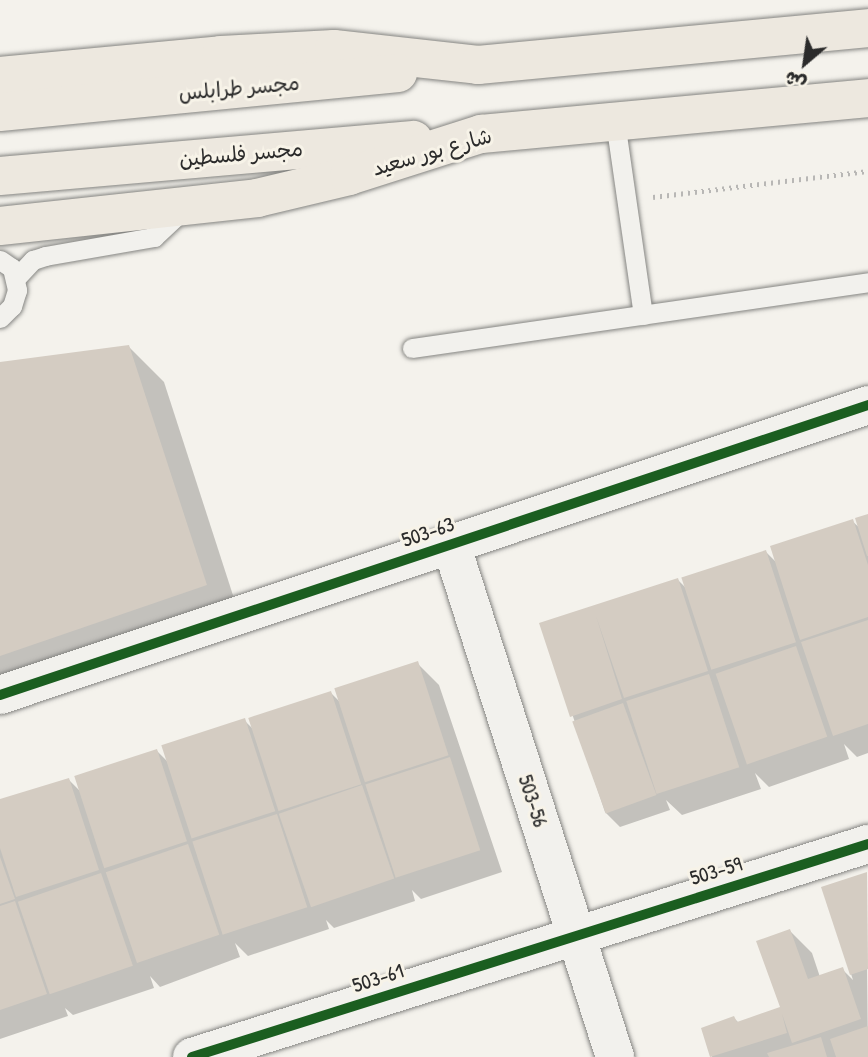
<!DOCTYPE html>
<html>
<head>
<meta charset="utf-8">
<style>
  body { margin:0 }
  #map { position:relative; width:868px; height:1057px; overflow:hidden; background:#f4f2ec; font-family:"Patrick Hand","Playpen Sans Arabic",sans-serif }
  div>[style] { position:absolute }
  .shadow>* { inset:0; background:#0003 }
  .building>* { inset:0; background:#d4ccc2; transform-origin:0 0 }
  .path>* { height:4.5px; margin-top:-2.25px; transform-origin:0; background:repeating-linear-gradient(90deg,#b8b7b5 0 2px,transparent 0 7px) }
  .roads { filter:drop-shadow(0 0 2px #858582) drop-shadow(0 0 2px #858582) }
  .service>* { height:19px; margin:-9.5px; padding:0 9.5px; transform-origin:9.5px; border-radius:9.5px; background:#f2f1ed }
  .minor>* { height:38px; margin:-19px; padding:0 19px; transform-origin:19px; border-radius:19px; background:#f2f1ed }
  .primary>* { height:38px; margin:-19px; padding:0 19px; transform-origin:19px; border-radius:19px; background:#ede8df }
  .cycleway>* { height:10px; margin:-5px; padding:0 5px; transform-origin:5px; border-radius:5px; background:#1b5e20 }
  span { translate:-50% -50%; white-space:nowrap; text-align:center; line-height:1.15; -webkit-text-stroke:6px #f7f3e8; paint-order:stroke }
  .street-label { font-size:21px; color:#2b2b2b }
  .north { position:absolute; left:770px; top:28px; width:70px; height:70px; -webkit-text-stroke:5px #f7f3e8; paint-order:stroke; rotate:209deg; font-size:19px; font-weight:700; line-height:28px; text-align:center; color:#2b2b2b }
  .north::after { content:''; display:block; margin:auto; width:24px; height:32px; background:#2b2b2b; clip-path:polygon(50% 0,100% 100%,50% 72%,0 100%) }
</style>
</head>
<body>
<div id="map">
  <div class="shadow">
    <i style="clip-path:polygon(129px 347px,164px 382px,241px 620px,0 702px,0 364px)"></i>
    <i style="clip-path:polygon(868px 516px,868px 753px,857px 757px,844px 744px,849px 759px,769px 787px,755px 773px,761px 789px,682px 815px,666px 800px,670px 810px,620px 827px,605px 812px,542px 624px,678px 580px,688px 590px,765px 551px,777px 563px,852px 521px,861px 529px)"></i>
    <i style="clip-path:polygon(417px 663px,439px 685px,502px 872px,421px 899px,412px 890px,415px 901px,334px 928px,326px 920px,329px 929px,248px 956px,235px 943px,240px 957px,160px 987px,150px 976px,154px 988px,73px 1015px,65px 1008px,68px 1016px,0 1039px,0 801px,69px 780px,81px 792px,157px 751px,169px 763px,244px 720px,253px 729px,331px 693px,341px 703px)"></i>
    <i style="clip-path:polygon(866px 874px,868px 1057px,712px 1057px,703px 1029px,734px 1018px,739px 1023px,778px 1010px,784px 1015px,790px 931px,812px 953px,820px 977px,842px 969px,853px 980px,823px 889px)"></i>
  </div>
  <div class="building">
    <i style="clip-path:polygon(129px 345px,207px 585px,0 656px,0 362px)"></i>
    <i style="clip-path:polygon(868px 514px,868px 556px,867px 556px,855px 518px)"></i>
    <i style="clip-path:polygon(853px 519px,868px 565px,868px 617px,800px 640px,770px 546px)"></i>
    <i style="left:766px;top:550px;width:97px;height:89px;rotate:72deg"></i>
    <i style="clip-path:polygon(678px 578px,708px 671px,624px 698px,596px 616px,622px 699px,570px 717px,539px 623px)"></i>
    <i style="clip-path:polygon(868px 620px,868px 724px,833px 736px,801px 642px)"></i>
    <i style="left:796px;top:646px;width:96px;height:85px;rotate:71deg"></i>
    <i style="left:418px;top:661px;width:99px;height:88px;rotate:72deg"></i>
    <i style="left:709px;top:674px;width:98px;height:87px;rotate:72deg"></i>
    <i style="left:331px;top:691px;width:98px;height:87px;rotate:72deg"></i>
    <i style="left:623px;top:703px;width:98px;height:54px;rotate:70deg"></i>
    <i style="left:245px;top:718px;width:98px;height:88px;rotate:72deg"></i>
    <i style="left:157px;top:749px;width:97px;height:87px;rotate:72deg"></i>
    <i style="left:450px;top:757px;width:98px;height:89px;rotate:72deg"></i>
    <i style="clip-path:polygon(69px 778px,99px 870px,16px 897px,0 848px,0 799px)"></i>
    <i style="left:362px;top:785px;width:99px;height:88px;rotate:71deg"></i>
    <i style="left:277px;top:814px;width:98px;height:89px;rotate:72deg"></i>
    <i style="left:188px;top:844px;width:96px;height:87px;rotate:71deg"></i>
    <i style="clip-path:polygon(0 857px,15px 899px,0 904px)"></i>
    <i style="clip-path:polygon(867px 872px,868px 969px,850px 975px,821px 887px)"></i>
    <i style="left:101px;top:873px;width:98px;height:88px;rotate:71deg"></i>
    <i style="clip-path:polygon(15px 901px,47px 994px,0 1010px,0 906px)"></i>
    <i style="clip-path:polygon(790px 929px,808px 979px,843px 967px,861px 1019px,792px 1043px,782px 1014px,787px 1033px,710px 1057px,701px 1028px,734px 1016px,737px 1022px,780px 1007px,756px 941px)"></i>
    <i style="clip-path:polygon(868px 1026px,868px 1057px,836px 1057px,830px 1039px)"></i>
    <i style="clip-path:polygon(821px 1037px,827px 1057px,769px 1057px,767px 1053px)"></i>
  </div>
  <div class="path">
    <i style="left:653px;top:197px;width:217px;rotate:-6.9deg"></i>
  </div>
  <div class="roads">
    <div class="service">
      <i style="left:615px;top:121px;width:196px;rotate:81.8deg"></i>
      <i style="left:0;top:260px;width:14px;rotate:34deg"></i>
      <i style="left:12px;top:268px;width:23px;rotate:77deg"></i>
      <i style="left:17px;top:290px;width:17px;rotate:107deg"></i>
      <i style="left:12px;top:306px;width:17px;rotate:135deg"></i>
      <i style="left:16px;top:278px;width:25px;rotate:-47deg"></i>
      <i style="left:33px;top:260px;width:13px;rotate:-18deg"></i>
      <i style="left:45px;top:256px;width:111px;rotate:-9.9deg"></i>
      <i style="left:154px;top:237px;width:42px;rotate:-43.1deg"></i>
      <i style="left:412px;top:348px;width:461px;rotate:-8.2deg"></i>
    </div>
    <div class="minor">
      <i style="left:451px;top:544px;width:539px;rotate:72.27deg"></i>
      <i style="left:0;top:695px;width:915px;rotate:-18.47deg"></i>
      <i style="left:192px;top:1057px;width:709px;rotate:-17.49deg"></i>
    </div>
    <div class="primary">
      <i style="left:0;top:76px;width:222px;rotate:-5.4deg"></i>
      <i style="left:221px;top:55px;width:113px;rotate:-3deg"></i>
      <i style="left:334px;top:49px;width:145px;rotate:6.3deg"></i>
      <i style="left:478px;top:65px;width:392px;rotate:-5.4deg"></i>
      <i style="left:0;top:112px;width:400px;rotate:-5.6deg"></i>
      <i style="left:0;top:176px;width:415px;rotate:-5deg"></i>
      <i style="left:0;top:226px;width:259px;rotate:-6.2deg"></i>
      <i style="left:257px;top:198px;width:95px;rotate:-13.4deg"></i>
      <i style="left:349px;top:176px;width:139px;rotate:-17.7deg"></i>
      <i style="left:481px;top:134px;width:389px;rotate:-5.3deg"></i>
    </div>
  </div>
  <div class="cycleway">
    <i style="left:0;top:695px;width:915px;rotate:-18.47deg"></i>
    <i style="left:192px;top:1057px;width:709px;rotate:-17.49deg"></i>
  </div>
  <div class="street-label">
    <span style="left:239px;top:88px;rotate:-5deg">مجسر طرابلس</span>
    <span style="left:432px;top:152px;rotate:-16deg">شارع بور سعيد</span>
    <span style="left:241px;top:154px;rotate:-5deg">مجسر فلسطين</span>
    <span style="left:428px;top:532px;rotate:-19deg">503-63</span>
    <span style="left:533px;top:801px;rotate:72deg">503-56</span>
    <span style="left:716px;top:871px;rotate:-17deg">503-59</span>
    <span style="left:378px;top:978px;rotate:-18deg">503-61</span>
  </div>
  <div class="north">ش</div>
</div>
</body>
</html>
